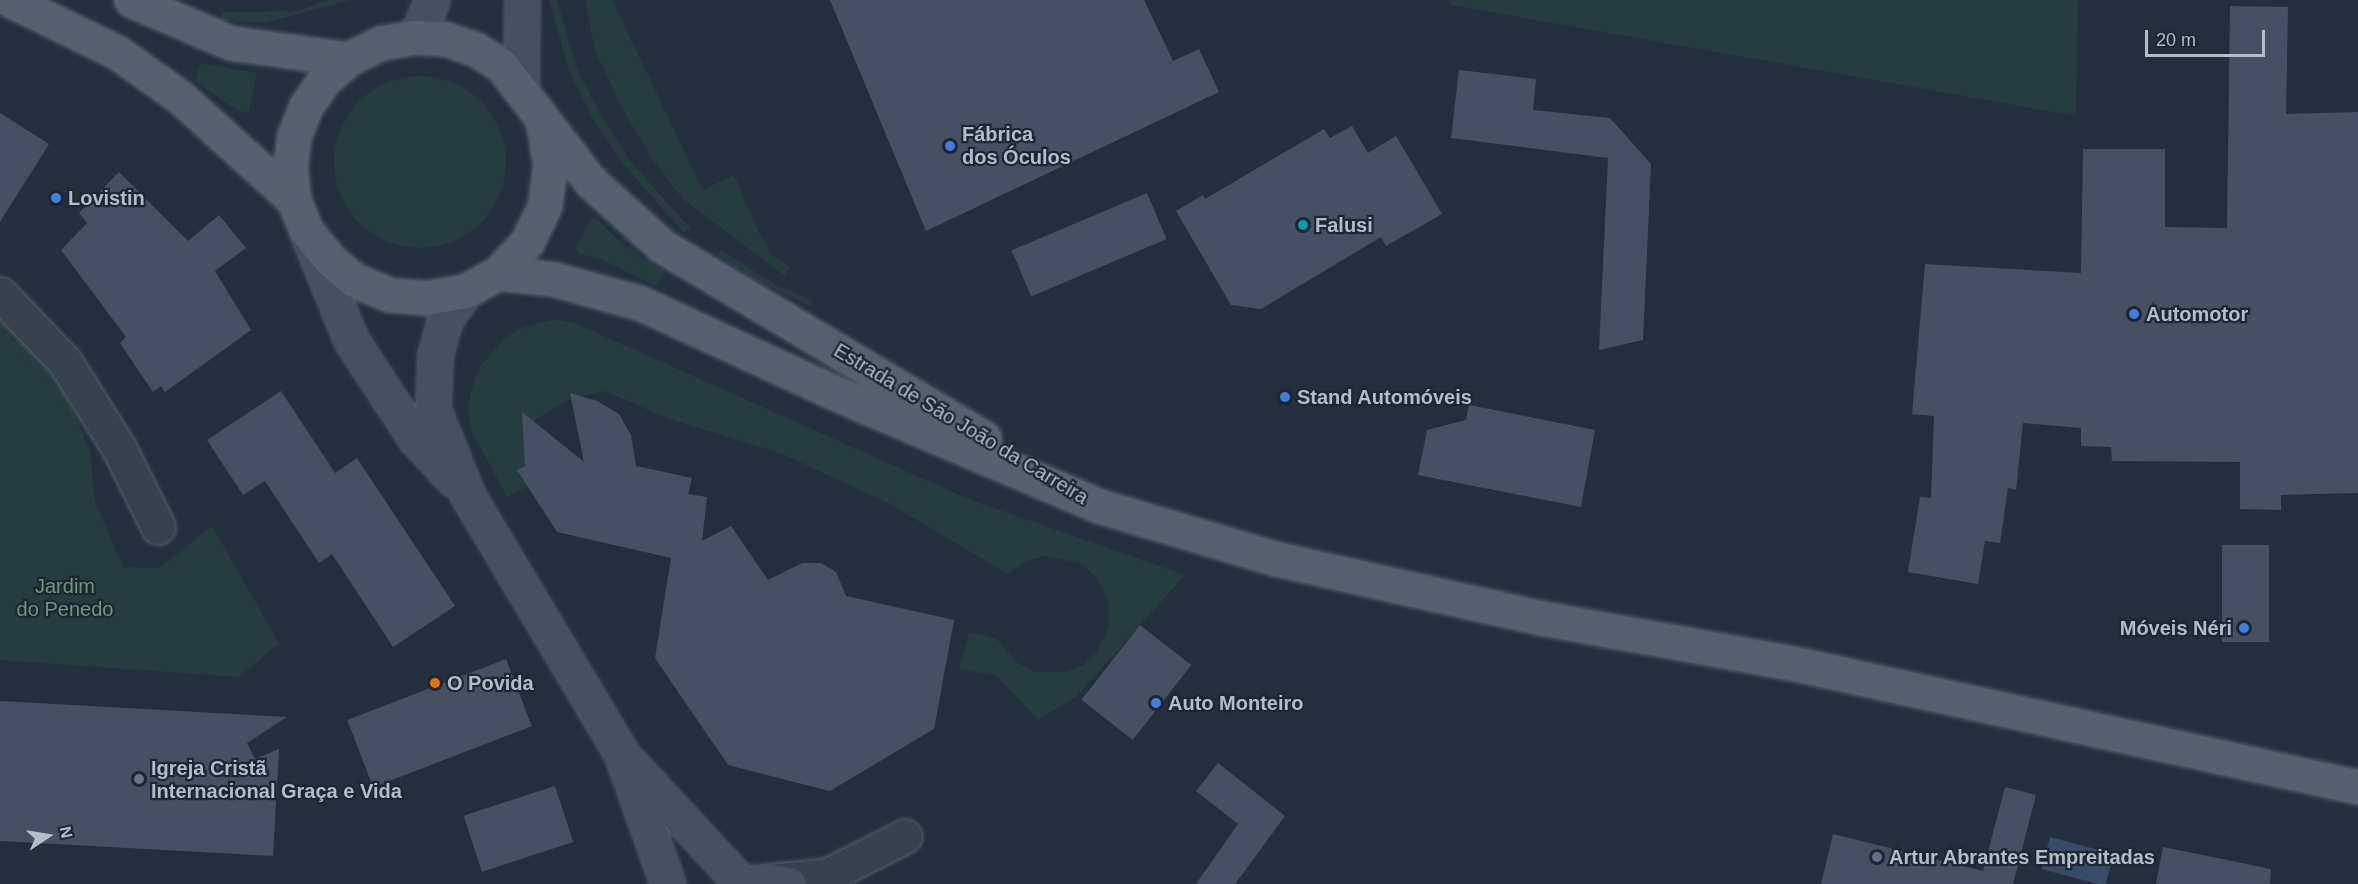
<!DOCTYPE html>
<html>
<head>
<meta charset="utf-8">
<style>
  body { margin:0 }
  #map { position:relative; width:2358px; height:884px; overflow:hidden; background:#242f3e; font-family:Helvetica,sans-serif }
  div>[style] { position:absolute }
  .green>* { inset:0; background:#263c3f }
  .round { border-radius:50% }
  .water>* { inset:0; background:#394c67; transform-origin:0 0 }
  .building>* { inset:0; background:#455162; transform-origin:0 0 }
  .roads { filter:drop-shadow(0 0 2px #565f6c) drop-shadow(0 0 2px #565f6c) }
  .street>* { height:33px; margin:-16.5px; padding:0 16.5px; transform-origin:16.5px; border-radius:16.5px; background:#38414e }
  .secondary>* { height:33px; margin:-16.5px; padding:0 16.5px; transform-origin:16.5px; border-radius:16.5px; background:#465061 }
  .primary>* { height:33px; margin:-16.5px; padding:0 16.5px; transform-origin:16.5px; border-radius:16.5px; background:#56606e }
  .dots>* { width:16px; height:16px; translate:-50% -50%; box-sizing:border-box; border:3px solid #1d2633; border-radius:50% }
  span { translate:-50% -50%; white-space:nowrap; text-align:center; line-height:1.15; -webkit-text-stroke:4.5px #1d2633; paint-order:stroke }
  .poi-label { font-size:20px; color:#b4bcc9; font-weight:700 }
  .left { translate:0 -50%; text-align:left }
  .right { translate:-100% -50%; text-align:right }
  .street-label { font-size:20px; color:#b4bcc9 }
  .park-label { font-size:20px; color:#6b9a76 }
  .north { position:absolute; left:18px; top:806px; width:60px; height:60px; -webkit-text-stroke:4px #1d2633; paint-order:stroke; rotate:78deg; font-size:16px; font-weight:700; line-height:24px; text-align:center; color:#b4bcc9 }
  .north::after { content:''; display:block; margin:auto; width:21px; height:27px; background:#b4bcc9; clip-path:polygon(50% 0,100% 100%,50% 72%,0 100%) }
  .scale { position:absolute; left:2145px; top:30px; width:120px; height:27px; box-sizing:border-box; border:3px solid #b4bcc9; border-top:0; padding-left:8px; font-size:18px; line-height:21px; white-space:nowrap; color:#b4bcc9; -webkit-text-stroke:4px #1d2633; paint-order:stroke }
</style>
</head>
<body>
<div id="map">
  <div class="green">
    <i style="clip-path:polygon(329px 0,351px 0,263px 23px,219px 21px,223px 12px,297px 11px)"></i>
    <i style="clip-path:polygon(549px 0,557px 0,577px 69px,601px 115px,630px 161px,690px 228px,684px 233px,624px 165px,592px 117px,569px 71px)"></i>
    <i style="clip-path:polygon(585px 0,612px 0,703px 190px,734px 175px,760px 235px,772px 255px,790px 267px,785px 276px,683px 199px,654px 162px,622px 108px,595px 50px)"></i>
    <i style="clip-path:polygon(1451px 0,2078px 0,2076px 116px,1451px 5px)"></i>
    <i style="clip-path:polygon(201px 63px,257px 73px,249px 111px,244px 113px,234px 108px,195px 81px)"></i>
    <i class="round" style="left:334px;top:76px;width:172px;height:172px"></i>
    <i style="clip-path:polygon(596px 218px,616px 238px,664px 272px,657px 287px,605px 261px,578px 253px,576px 247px,590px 219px)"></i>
    <i style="clip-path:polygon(721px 250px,778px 286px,812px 300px,811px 306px,747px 276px,718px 255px)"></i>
    <i style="clip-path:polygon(0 315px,63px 387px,90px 451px,95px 501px,123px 567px,159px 568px,212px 526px,279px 643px,239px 677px,0 660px)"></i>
    <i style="clip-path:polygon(555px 319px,579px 325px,971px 500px,1185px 575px,1077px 696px,1038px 720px,997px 676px,959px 669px,969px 632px,997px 639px,1016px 662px,1035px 672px,1065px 672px,1082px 666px,1096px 653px,1109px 627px,1109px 603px,1095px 576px,1080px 563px,1045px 556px,1024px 562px,1008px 574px,886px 502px,780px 453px,667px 418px,605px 391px,571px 398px,533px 421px,527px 430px,529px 464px,518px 470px,528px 486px,507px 497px,472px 432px,468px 409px,471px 391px,479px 368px,502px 341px,518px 329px)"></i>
  </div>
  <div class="water">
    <i style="left:2050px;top:837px;width:66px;height:33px;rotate:15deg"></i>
  </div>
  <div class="building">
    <i style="clip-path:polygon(830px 0,1144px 0,1173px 61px,1199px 49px,1219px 92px,926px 231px)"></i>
    <i style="clip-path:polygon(2230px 6px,2288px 7px,2286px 114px,2358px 112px,2358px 493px,2281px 495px,2281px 510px,2240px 509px,2240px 462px,2112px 461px,2111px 447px,2081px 446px,2081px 428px,2023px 423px,2016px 490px,2008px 488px,2000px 543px,1985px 541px,1978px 584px,1908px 572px,1920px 497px,1931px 498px,1934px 416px,1912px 414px,1925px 264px,2081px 273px,2083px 149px,2165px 149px,2165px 227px,2227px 228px)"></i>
    <i style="clip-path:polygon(1459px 70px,1536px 79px,1533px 110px,1610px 118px,1651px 164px,1643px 340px,1599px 350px,1608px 158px,1451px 138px)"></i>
    <i style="clip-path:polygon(0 113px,49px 144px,0 222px)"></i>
    <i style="clip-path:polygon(1352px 126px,1368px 153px,1396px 136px,1442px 214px,1386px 246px,1381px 237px,1261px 309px,1231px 305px,1176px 211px,1203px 195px,1205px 199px,1324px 129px,1330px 138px)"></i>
    <i style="clip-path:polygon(119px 172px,188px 241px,219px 215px,246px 248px,215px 271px,251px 330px,165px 392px,161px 386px,153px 392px,120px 343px,126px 337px,61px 250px,87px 223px,79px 213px)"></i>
    <i style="left:1147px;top:193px;width:50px;height:147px;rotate:67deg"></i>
    <i style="clip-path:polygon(281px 391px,335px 473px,357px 458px,455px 606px,393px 647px,332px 554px,319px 563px,265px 481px,243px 495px,207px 440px)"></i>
    <i style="clip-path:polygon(570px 393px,597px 401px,619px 414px,631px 435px,636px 466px,692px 478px,688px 494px,707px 497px,702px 541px,731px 526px,768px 580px,802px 563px,821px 563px,836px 572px,846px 596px,954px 620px,934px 729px,830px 791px,728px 765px,655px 658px,671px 558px,557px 532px,517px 470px,525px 466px,522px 412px,584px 462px)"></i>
    <i style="clip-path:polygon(1469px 405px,1595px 430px,1581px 507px,1418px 475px,1427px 430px,1466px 420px)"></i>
    <i style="left:2222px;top:545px;width:47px;height:97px"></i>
    <i style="left:1140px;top:625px;width:65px;height:95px;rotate:38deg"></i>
    <i style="left:506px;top:659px;width:72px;height:170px;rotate:69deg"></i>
    <i style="clip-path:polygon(0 701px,287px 717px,247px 743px,255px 759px,279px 749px,273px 856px,0 841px)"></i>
    <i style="clip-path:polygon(1218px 763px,1285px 816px,1235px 884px,1196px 884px,1238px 824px,1196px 791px)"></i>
    <i style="left:555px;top:786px;width:59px;height:96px;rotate:72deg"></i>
    <i style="clip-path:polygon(2005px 787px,2036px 795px,2013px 884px,1821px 884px,1833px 834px,1983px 871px)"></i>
    <i style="clip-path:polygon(2163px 847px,2271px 869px,2270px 884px,2156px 884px)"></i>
  </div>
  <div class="roads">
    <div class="street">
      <i style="left:0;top:294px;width:94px;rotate:46.3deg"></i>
      <i style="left:65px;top:362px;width:102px;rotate:57.9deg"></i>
      <i style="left:119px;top:448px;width:88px;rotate:63.7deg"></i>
      <i style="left:770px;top:881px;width:58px;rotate:-5.9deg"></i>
      <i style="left:828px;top:875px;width:86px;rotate:-26.9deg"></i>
    </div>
    <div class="secondary">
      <i style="left:416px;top:37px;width:40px;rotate:-66.6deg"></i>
      <i style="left:521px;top:88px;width:88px;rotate:-89.3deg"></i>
      <i style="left:309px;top:237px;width:111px;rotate:67.8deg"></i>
      <i style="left:351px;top:340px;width:117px;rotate:56.9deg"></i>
      <i style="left:415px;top:438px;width:56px;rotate:47.2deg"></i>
      <i style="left:465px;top:291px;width:35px;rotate:125deg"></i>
      <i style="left:445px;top:320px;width:36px;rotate:106deg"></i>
      <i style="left:435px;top:355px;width:54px;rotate:92.1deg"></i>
      <i style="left:433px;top:409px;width:94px;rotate:68.1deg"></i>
      <i style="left:468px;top:496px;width:299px;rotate:59.2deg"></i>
      <i style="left:621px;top:753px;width:139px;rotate:70.3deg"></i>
      <i style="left:629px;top:762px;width:166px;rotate:47.2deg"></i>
      <i style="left:742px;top:884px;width:28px;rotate:-6deg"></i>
      <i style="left:770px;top:881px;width:19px;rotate:9deg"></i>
    </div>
    <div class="primary">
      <i style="left:10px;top:0;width:120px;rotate:26.1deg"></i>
      <i style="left:118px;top:53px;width:76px;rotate:35.4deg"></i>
      <i style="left:180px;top:97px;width:154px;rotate:42.1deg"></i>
      <i style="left:131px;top:0;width:109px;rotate:23.3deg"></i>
      <i style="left:231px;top:43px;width:118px;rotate:7.8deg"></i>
      <i style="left:543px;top:123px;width:42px;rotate:80.3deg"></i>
      <i style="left:550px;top:164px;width:41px;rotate:97deg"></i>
      <i style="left:545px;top:205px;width:41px;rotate:115.9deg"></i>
      <i style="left:527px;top:242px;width:42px;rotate:133.1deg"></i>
      <i style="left:498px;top:273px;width:38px;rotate:151deg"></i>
      <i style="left:465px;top:291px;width:39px;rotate:170deg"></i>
      <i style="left:427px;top:298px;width:37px;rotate:-175deg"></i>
      <i style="left:390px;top:295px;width:39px;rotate:-157deg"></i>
      <i style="left:354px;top:280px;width:30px;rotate:-140deg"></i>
      <i style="left:331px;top:261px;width:40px;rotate:-129deg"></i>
      <i style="left:306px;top:230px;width:32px;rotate:-112deg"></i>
      <i style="left:294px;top:200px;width:32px;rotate:-97deg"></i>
      <i style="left:290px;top:168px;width:32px;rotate:-83deg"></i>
      <i style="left:294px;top:136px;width:32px;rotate:-68deg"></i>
      <i style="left:306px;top:106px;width:32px;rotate:-55deg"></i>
      <i style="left:324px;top:80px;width:32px;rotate:-41deg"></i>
      <i style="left:348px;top:59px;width:37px;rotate:-26deg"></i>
      <i style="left:381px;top:43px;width:36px;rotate:-10deg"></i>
      <i style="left:416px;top:37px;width:30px;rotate:4deg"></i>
      <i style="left:446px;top:39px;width:31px;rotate:19deg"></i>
      <i style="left:475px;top:49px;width:31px;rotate:32deg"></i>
      <i style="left:501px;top:65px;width:146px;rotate:52.5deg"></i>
      <i style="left:590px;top:181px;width:97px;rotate:42.1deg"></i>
      <i style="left:662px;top:246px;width:375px;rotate:30.8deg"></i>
      <i style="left:498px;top:273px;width:55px;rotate:6.2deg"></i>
      <i style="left:553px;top:279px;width:90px;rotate:15.4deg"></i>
      <i style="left:640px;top:303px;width:219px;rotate:24.8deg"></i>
      <i style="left:839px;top:395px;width:283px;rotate:23.1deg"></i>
      <i style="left:1099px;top:506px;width:186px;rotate:16.6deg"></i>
      <i style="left:1277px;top:559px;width:271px;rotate:12.6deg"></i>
      <i style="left:1541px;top:618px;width:255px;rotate:10.2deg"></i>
      <i style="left:1792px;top:663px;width:579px;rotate:12.36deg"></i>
    </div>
  </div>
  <div class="dots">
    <i style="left:950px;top:146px;background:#3f7fe0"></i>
    <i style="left:56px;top:198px;background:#3f7fe0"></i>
    <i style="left:1303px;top:225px;background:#0f9aa8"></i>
    <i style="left:2134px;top:314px;background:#3f7fe0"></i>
    <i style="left:1285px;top:397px;background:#3f7fe0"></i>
    <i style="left:2244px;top:628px;background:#3f7fe0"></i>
    <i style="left:435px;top:683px;background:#e8710a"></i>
    <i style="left:1156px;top:703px;background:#3f7fe0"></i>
    <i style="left:139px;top:779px;background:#6b7280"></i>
    <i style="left:1877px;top:857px;background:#5c6f8a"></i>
  </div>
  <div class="poi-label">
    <span class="left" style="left:962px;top:146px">Fábrica<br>dos Óculos</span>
    <span class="left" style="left:68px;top:198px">Lovistin</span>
    <span class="left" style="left:1315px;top:225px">Falusi</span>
    <span class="left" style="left:2146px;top:314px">Automotor</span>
    <span class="left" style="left:1297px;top:397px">Stand Automóveis</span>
    <span class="right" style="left:2232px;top:628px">Móveis Néri</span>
    <span class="left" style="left:447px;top:683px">O Povida</span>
    <span class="left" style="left:1168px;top:703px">Auto Monteiro</span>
    <span class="left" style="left:151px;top:780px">Igreja Cristã<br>Internacional Graça e Vida</span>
    <span class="left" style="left:1889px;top:857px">Artur Abrantes Empreitadas</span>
  </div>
  <div class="street-label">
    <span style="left:961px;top:424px;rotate:31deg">Estrada de São João da Carreira</span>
  </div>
  <div class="park-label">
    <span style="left:65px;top:598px">Jardim<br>do Penedo</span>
  </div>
  <div class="north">N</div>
  <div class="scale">20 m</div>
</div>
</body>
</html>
